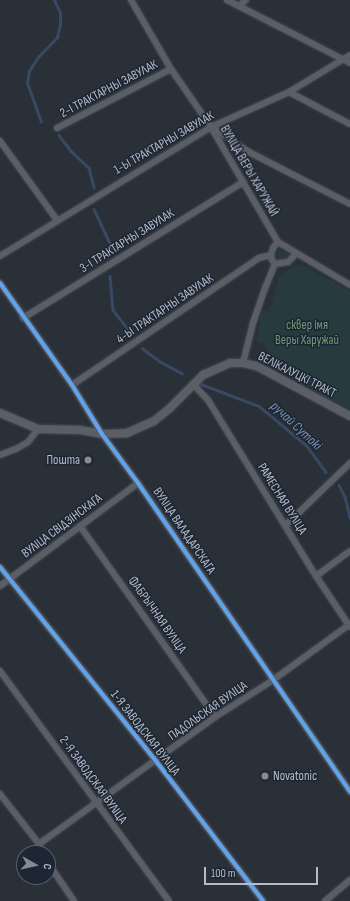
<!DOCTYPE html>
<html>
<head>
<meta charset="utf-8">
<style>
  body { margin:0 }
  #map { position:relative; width:350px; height:901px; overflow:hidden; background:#2a3038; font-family:"Sofia Sans Condensed",sans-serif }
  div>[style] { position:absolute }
  .green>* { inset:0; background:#273a3e }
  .stream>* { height:2.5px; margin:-1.25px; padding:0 1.25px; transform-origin:1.25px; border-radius:1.25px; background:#384963 }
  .roads { filter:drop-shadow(0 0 1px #484c53) drop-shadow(0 0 1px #484c53) }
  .minor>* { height:6px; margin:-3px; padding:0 3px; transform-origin:3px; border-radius:3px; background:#5a5e66 }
  .tertiary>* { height:8px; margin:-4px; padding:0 4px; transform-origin:4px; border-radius:4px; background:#5a5e66 }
  .cycleway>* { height:4px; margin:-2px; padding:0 2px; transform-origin:2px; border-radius:2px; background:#60a3ed }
  .dots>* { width:11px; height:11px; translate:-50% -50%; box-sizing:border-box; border:2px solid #1d2633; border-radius:50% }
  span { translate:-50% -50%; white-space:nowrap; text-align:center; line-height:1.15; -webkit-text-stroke:3px #1d2633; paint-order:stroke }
  .street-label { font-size:13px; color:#b4bcc9 }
  .park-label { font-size:13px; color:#6b9a76 }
  .poi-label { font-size:13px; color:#b4bcc9 }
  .right { translate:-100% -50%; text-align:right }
  .left { translate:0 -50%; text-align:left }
  .water-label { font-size:14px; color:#7c92b1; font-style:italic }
  .north { position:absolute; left:16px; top:845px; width:40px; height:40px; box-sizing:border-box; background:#1d2633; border:1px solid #59626f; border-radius:50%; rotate:98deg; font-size:11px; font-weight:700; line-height:16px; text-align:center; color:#b4bcc9 }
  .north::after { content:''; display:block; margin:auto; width:14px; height:18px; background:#848b96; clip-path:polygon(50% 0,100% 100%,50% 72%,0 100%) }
  .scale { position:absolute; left:204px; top:867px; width:114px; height:18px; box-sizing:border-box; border:2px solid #b4bcc9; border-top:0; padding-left:5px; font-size:12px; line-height:14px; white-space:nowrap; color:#b4bcc9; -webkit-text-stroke:3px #1d2633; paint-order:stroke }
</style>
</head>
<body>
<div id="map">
  <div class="green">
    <i style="clip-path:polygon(278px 249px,287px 253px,290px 255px,288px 258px,279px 261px,277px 257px)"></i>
    <i style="clip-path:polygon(297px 265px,306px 267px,350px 291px,350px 409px,325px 397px,275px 363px,263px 343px,257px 342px,261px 313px,265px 310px,269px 312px,280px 275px)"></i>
  </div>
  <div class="stream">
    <i style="left:41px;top:122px;width:41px;rotate:-109.7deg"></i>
    <i style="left:27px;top:83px;width:12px;rotate:-81deg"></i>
    <i style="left:29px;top:71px;width:17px;rotate:-57deg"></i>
    <i style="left:38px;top:57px;width:28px;rotate:-46deg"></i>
    <i style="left:57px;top:37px;width:13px;rotate:-77deg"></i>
    <i style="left:60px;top:24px;width:11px;rotate:-90deg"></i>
    <i style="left:60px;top:13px;width:14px;rotate:-115deg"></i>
    <i style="left:59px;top:135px;width:20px;rotate:53deg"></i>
    <i style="left:71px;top:151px;width:25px;rotate:43deg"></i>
    <i style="left:89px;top:168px;width:20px;rotate:75deg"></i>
    <i style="left:94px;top:209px;width:47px;rotate:65.1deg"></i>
    <i style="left:110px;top:276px;width:34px;rotate:85deg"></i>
    <i style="left:113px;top:310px;width:29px;rotate:52deg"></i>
    <i style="left:142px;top:348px;width:21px;rotate:37deg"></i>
    <i style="left:159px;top:361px;width:26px;rotate:28deg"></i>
    <i style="left:201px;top:384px;width:62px;rotate:20.8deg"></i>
    <i style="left:259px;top:406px;width:62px;rotate:39.8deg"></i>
    <i style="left:307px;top:446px;width:32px;rotate:54deg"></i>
    <i style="left:339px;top:485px;width:13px;rotate:63deg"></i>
    <i style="left:345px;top:497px;width:21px;rotate:76deg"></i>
  </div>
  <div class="roads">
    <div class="minor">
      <i style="left:131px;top:0;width:80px;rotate:59.9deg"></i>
      <i style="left:171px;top:69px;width:70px;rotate:55.4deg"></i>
      <i style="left:211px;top:127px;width:133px;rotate:59.8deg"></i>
      <i style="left:278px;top:242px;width:84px;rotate:30.8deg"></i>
      <i style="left:227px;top:0;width:138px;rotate:27.1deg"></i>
      <i style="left:239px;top:6px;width:9px;rotate:-41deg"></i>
      <i style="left:289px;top:92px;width:69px;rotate:27.7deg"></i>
      <i style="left:212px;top:127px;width:45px;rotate:34deg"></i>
      <i style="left:249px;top:152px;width:114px;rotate:27.2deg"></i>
      <i style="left:57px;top:128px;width:128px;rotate:-27.4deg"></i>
      <i style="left:0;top:141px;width:97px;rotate:54.2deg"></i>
      <i style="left:278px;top:242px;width:8px;rotate:130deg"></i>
      <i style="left:273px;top:248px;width:7px;rotate:106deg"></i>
      <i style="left:271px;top:255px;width:5px;rotate:79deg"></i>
      <i style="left:272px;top:260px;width:5px;rotate:53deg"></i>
      <i style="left:275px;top:264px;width:13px;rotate:-9deg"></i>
      <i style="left:288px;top:262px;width:11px;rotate:-45deg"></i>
      <i style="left:0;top:256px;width:247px;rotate:-31.4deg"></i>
      <i style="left:211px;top:127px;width:85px;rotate:-24.2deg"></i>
      <i style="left:289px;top:92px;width:71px;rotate:-31.2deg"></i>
      <i style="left:0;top:283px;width:125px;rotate:54.8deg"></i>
      <i style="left:72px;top:385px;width:57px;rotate:58.5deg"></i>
      <i style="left:102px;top:434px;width:61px;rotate:53.7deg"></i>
      <i style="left:138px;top:483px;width:375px;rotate:55.5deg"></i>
      <i style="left:23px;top:318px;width:259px;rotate:-31.7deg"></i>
      <i style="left:243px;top:363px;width:41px;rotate:-76deg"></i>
      <i style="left:253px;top:323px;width:39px;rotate:-71deg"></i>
      <i style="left:266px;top:286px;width:24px;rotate:-68deg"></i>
      <i style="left:193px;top:384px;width:22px;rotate:47deg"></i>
      <i style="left:208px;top:400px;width:206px;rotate:58.5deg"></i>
      <i style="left:316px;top:576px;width:61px;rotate:56.3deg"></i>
      <i style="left:72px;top:385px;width:226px;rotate:-34.2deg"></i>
      <i style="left:259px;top:258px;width:12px;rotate:-14deg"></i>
      <i style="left:0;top:455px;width:17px;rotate:-21deg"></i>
      <i style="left:16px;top:449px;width:14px;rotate:-30deg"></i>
      <i style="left:28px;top:442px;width:16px;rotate:-52deg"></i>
      <i style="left:286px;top:525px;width:89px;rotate:-44.1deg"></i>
      <i style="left:80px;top:526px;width:234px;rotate:54.7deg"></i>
      <i style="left:0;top:567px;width:249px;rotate:51.2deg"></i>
      <i style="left:156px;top:761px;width:176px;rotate:52.6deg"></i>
      <i style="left:316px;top:576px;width:42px;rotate:-36.3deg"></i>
      <i style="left:0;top:586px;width:172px;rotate:-36.7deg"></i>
      <i style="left:0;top:671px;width:285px;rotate:53.7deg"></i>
      <i style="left:0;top:794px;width:63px;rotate:52deg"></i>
      <i style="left:39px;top:844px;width:9px;rotate:72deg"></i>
      <i style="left:39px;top:844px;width:217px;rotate:-35.8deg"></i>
      <i style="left:215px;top:717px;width:69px;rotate:-32.5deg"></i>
      <i style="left:273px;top:680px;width:95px;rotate:-36deg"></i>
      <i style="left:48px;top:863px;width:46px;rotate:55.6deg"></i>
      <i style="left:325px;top:901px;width:33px;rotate:-40deg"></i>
    </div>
    <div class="tertiary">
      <i style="left:0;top:413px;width:41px;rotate:22.8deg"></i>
      <i style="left:38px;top:429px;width:42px;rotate:1.4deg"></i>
      <i style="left:80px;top:430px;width:22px;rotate:10deg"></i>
      <i style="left:102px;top:434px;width:25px;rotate:-2deg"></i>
      <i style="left:127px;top:433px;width:30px;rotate:-24deg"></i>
      <i style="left:154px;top:421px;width:21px;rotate:-39deg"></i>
      <i style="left:170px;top:408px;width:47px;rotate:-45deg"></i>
      <i style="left:203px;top:375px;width:30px;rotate:-24deg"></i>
      <i style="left:230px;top:363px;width:13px"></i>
      <i style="left:243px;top:363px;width:13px;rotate:13deg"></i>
      <i style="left:256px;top:366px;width:11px;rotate:27deg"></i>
      <i style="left:266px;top:371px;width:95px;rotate:28.2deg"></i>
    </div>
  </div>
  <div class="cycleway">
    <i style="left:0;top:283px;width:125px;rotate:54.8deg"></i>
    <i style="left:72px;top:385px;width:57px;rotate:58.5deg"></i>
    <i style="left:102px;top:434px;width:61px;rotate:53.7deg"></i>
    <i style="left:138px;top:483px;width:375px;rotate:55.5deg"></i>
    <i style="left:0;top:567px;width:249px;rotate:51.2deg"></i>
    <i style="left:156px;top:761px;width:176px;rotate:52.6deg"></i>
  </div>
  <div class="dots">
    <i style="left:88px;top:460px;background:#848b96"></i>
    <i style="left:265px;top:776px;background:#848b96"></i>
  </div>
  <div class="street-label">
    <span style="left:109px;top:89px;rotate:-28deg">2-І ТРАКТАРНЫ ЗАВУЛАК</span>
    <span style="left:164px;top:143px;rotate:-30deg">1-Ы ТРАКТАРНЫ ЗАВУЛАК</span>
    <span style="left:249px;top:171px;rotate:60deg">ВУЛІЦА ВЕРЫ ХАРУЖАЙ</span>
    <span style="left:127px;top:241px;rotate:-32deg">3-І ТРАКТАРНЫ ЗАВУЛАК</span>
    <span style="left:165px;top:309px;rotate:-34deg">4-Ы ТРАКТАРНЫ ЗАВУЛАК</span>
    <span style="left:297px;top:375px;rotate:27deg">ВЕЛІКАЛУЦКІ ТРАКТ</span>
    <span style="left:282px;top:499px;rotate:58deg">РАМЕСНАЯ ВУЛІЦА</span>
    <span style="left:62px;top:526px;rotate:-37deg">ВУЛІЦА СВІДЗІНСКАГА</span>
    <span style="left:184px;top:531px;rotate:56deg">ВУЛІЦА ВАЛАДАРСКАГА</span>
    <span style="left:157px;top:615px;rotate:55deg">ФАБРЫЧНАЯ ВУЛІЦА</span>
    <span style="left:208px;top:711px;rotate:-35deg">ПАДОЛЬСКАЯ ВУЛІЦА</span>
    <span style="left:145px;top:733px;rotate:52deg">1-Я ЗАВОДСКАЯ ВУЛІЦА</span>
    <span style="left:93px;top:780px;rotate:54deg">2-Я ЗАВОДСКАЯ ВУЛІЦА</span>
  </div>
  <div class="park-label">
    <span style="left:307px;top:333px">сквер імя<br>Веры Харужай</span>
  </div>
  <div class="poi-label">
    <span class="right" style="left:80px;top:460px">Пошта</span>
    <span class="left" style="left:273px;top:776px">Novatonic</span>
  </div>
  <div class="water-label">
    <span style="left:296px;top:426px;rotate:43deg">ручай Сутокі</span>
  </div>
  <div class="north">С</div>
  <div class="scale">100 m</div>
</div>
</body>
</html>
